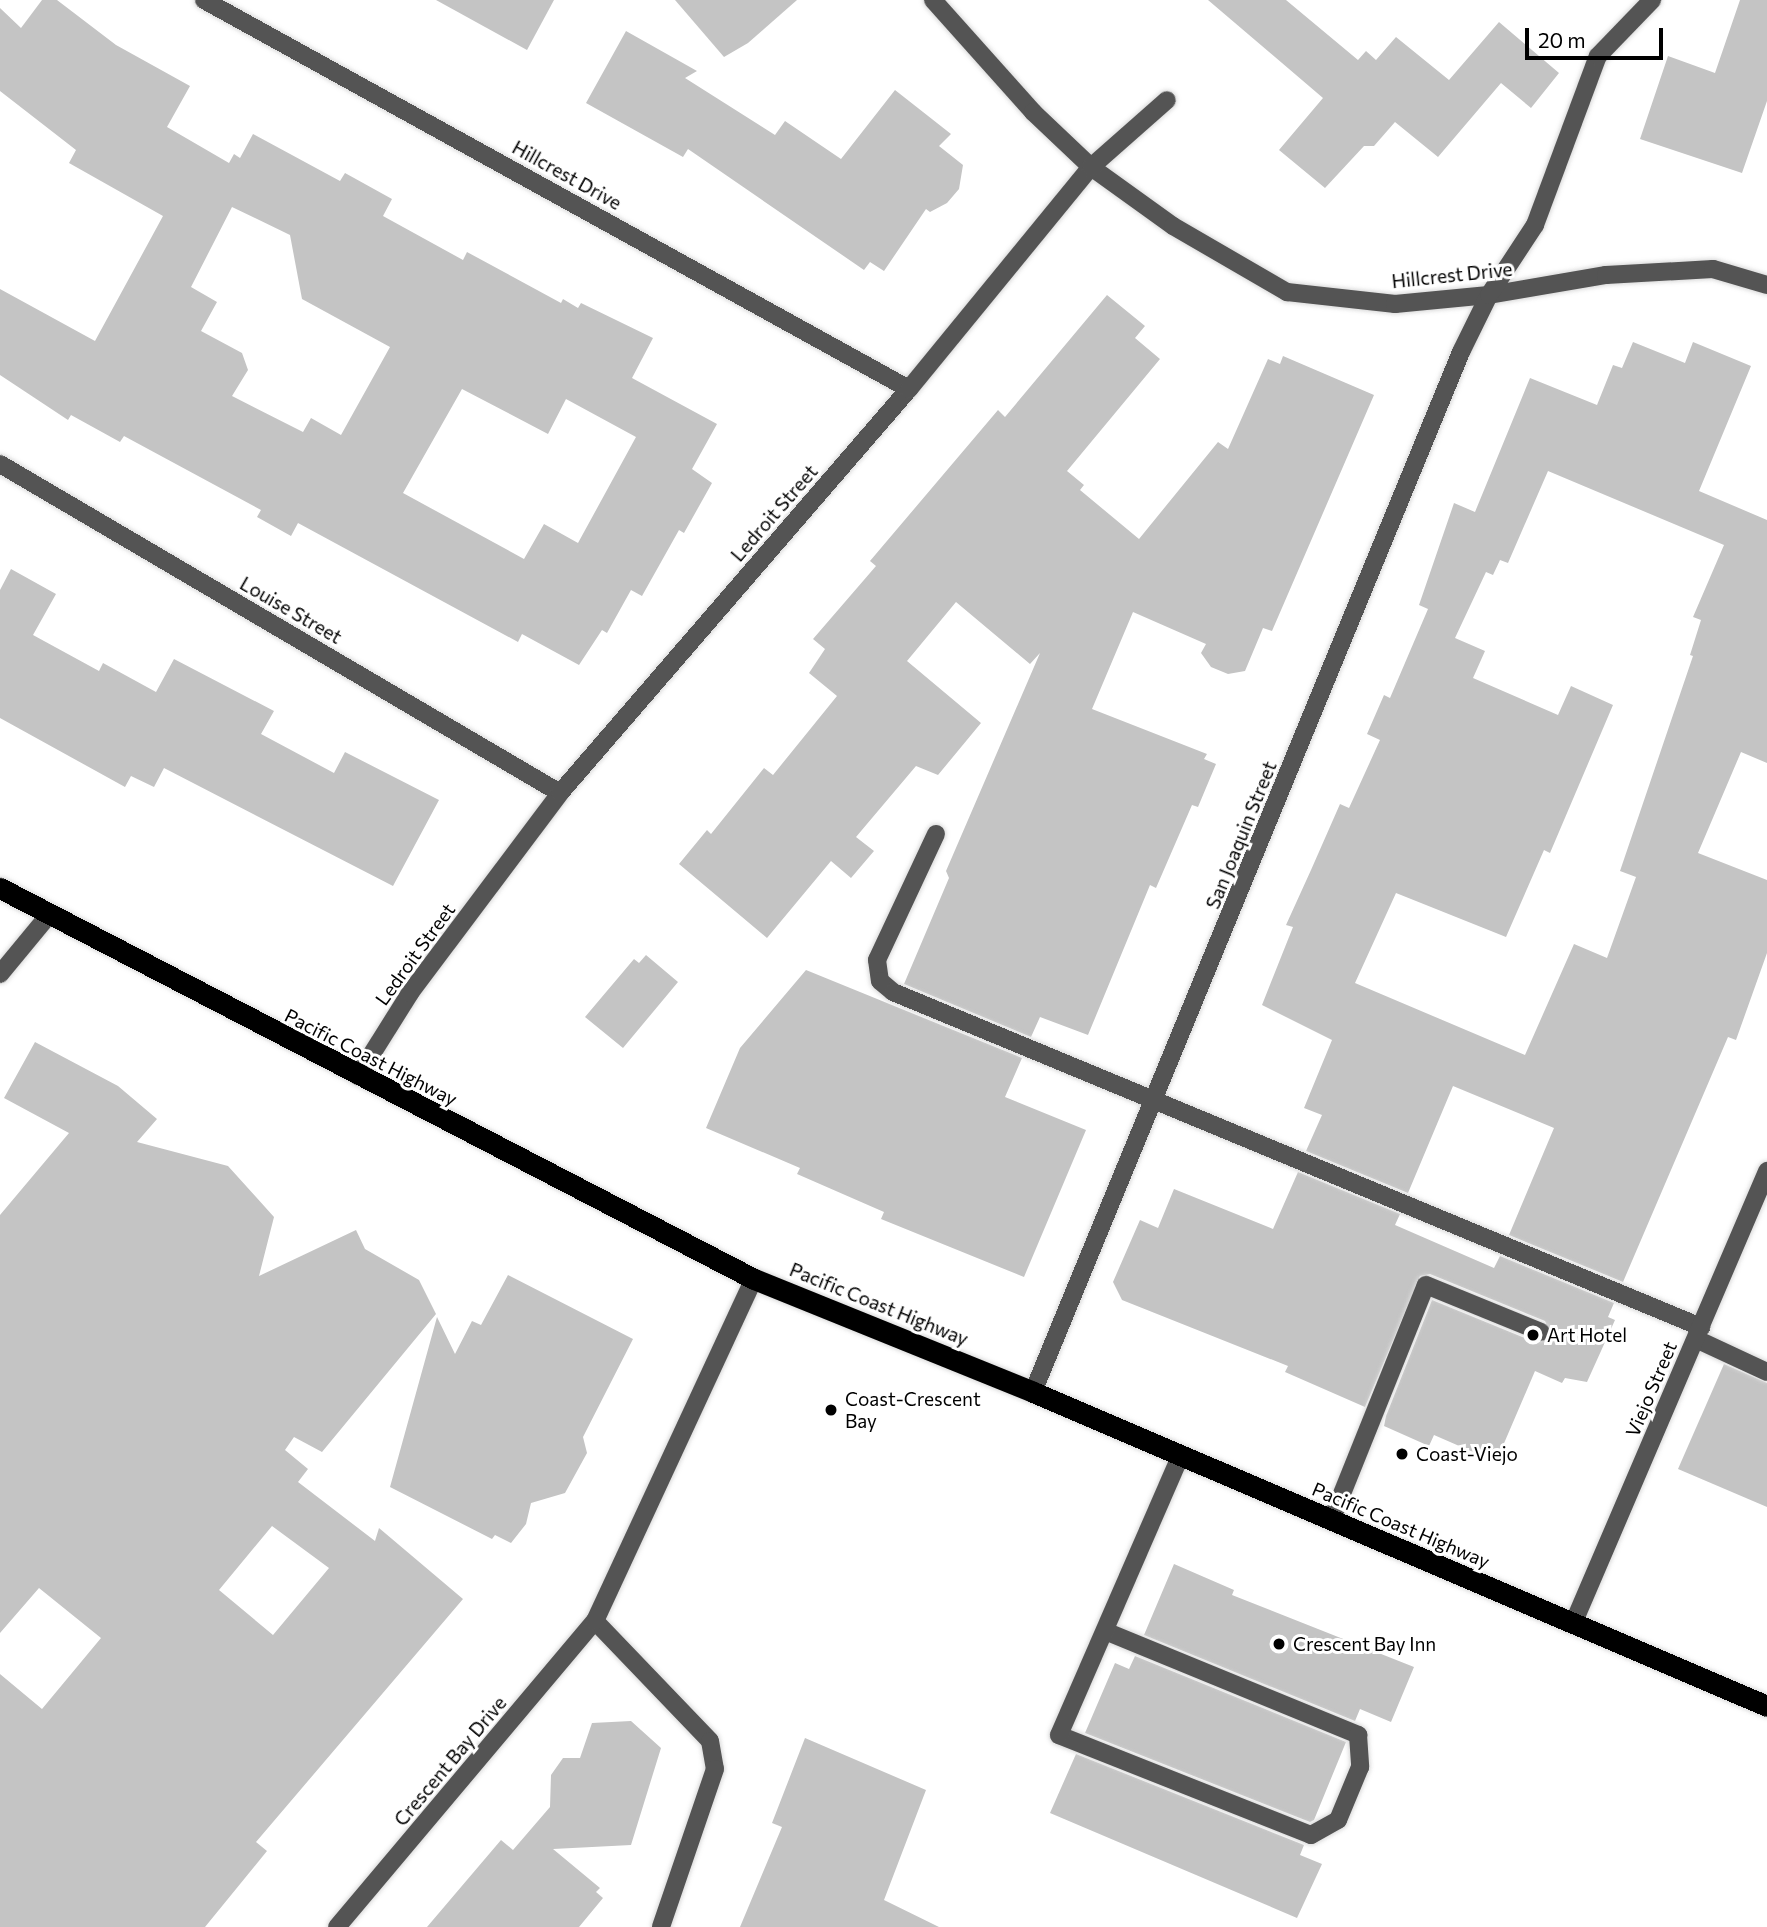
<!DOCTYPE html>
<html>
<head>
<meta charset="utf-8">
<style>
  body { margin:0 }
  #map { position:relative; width:1767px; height:1927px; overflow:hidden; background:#fff; font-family:Commissioner,sans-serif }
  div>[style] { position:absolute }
  .building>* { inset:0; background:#c4c4c4 }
  .roads { filter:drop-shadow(0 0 2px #dbdbdb) drop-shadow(0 0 2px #dbdbdb) }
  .minor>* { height:18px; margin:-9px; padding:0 9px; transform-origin:9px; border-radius:9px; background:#545454 }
  .highway>* { height:21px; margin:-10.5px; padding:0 10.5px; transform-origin:10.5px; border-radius:10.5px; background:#000 }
  .dots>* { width:19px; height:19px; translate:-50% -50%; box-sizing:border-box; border:4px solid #fff; border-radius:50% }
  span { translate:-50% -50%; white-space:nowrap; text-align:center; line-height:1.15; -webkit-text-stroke:6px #fff; paint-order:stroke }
  .street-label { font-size:19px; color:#000 }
  .poi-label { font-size:19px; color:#000 }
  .left { translate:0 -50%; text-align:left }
  .scale { position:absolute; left:1525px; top:28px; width:138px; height:32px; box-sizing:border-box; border:4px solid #000; border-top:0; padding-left:9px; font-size:21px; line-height:24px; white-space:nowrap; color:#000; -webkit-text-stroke:5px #fff; paint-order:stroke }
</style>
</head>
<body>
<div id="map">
  <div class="building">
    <i style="clip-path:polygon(evenodd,42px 0,57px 0,116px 45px,190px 86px,167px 127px,229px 163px,234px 154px,240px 158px,253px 134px,340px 181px,345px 173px,392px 199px,383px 216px,463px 260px,467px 252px,561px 303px,563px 299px,578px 308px,581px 303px,653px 338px,632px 378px,717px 424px,692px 469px,712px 483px,684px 533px,679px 530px,642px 596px,631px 590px,607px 633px,602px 630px,579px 665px,522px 634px,518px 642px,298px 523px,291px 536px,257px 517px,261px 510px,124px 436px,120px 442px,71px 415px,68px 420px,0 375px,0 289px,95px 341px,163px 216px,69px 163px,76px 150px,0 91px,0 8px,21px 28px,42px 0,232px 207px,290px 235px,302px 299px,390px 347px,341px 435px,311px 418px,303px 432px,232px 396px,248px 370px,242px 353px,201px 331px,217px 302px,191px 287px,232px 207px,42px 0,462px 389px,548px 434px,566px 399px,636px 437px,578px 543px,544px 524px,524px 559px,403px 493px,462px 389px)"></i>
    <i style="clip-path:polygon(436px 0,554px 0,527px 50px)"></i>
    <i style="clip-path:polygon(675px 0,797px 0,748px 43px,724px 57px)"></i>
    <i style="clip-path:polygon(1208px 0,1286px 0,1358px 60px,1366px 51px,1376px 60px,1396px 37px,1449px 80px,1499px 22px,1559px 73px,1531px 108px,1501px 83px,1438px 157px,1395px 122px,1374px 146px,1364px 146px,1325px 188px,1279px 150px,1323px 98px)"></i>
    <i style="clip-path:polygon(1740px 0,1767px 0,1767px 101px,1742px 173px,1640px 139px,1668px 56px,1715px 73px)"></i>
    <i style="clip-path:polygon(626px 31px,697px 71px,685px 78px,775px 135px,785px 121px,841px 159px,895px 90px,951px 134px,939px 146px,963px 165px,959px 189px,947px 203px,930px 212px,926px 209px,884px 271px,870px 262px,864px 270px,688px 149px,683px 157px,586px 103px)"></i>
    <i style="clip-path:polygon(1107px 295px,1145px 326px,1135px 338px,1160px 359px,1067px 471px,1084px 485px,1080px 490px,1139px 539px,1218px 442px,1228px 449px,1268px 359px,1280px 364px,1283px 356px,1374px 395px,1272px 631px,1263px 628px,1245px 671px,1228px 674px,1211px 667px,1201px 653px,1206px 644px,1133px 612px,1092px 709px,1207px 754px,1204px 759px,1216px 764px,1198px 807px,1192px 805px,1156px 888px,1150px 885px,1088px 1035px,1040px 1017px,1031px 1037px,904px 984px,949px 878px,946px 871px,1040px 653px,1030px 664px,956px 602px,907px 661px,981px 723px,938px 775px,916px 766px,856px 837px,874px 851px,851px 878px,831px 861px,767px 938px,679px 864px,707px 830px,711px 834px,764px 768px,773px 775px,837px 696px,809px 673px,825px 649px,813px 639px,876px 566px,870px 561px,998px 410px,1005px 417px)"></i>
    <i style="clip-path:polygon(evenodd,1633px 342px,1685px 363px,1693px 342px,1751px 366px,1699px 491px,1767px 520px,1767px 763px,1741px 752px,1698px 853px,1767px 880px,1767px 953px,1736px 1040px,1728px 1037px,1623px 1282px,1509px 1235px,1554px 1128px,1453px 1086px,1408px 1193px,1306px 1151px,1322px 1115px,1304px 1108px,1332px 1040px,1262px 1005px,1293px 927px,1286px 925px,1311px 870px,1340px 804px,1349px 808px,1380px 740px,1367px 734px,1384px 695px,1390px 698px,1428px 609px,1419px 605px,1454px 503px,1475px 512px,1530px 378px,1597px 405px,1613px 365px,1622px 368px,1633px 342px,1548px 471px,1724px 545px,1693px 617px,1701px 620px,1690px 655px,1693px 656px,1620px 871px,1636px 877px,1607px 958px,1574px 944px,1525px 1055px,1355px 983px,1396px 893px,1506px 937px,1544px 850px,1550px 853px,1613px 705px,1571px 686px,1558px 715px,1473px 678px,1485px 651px,1455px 638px,1486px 572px,1493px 575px,1500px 560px,1508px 563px,1548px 471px)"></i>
    <i style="clip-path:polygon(11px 569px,56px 594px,33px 635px,99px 671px,103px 663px,156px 692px,174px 659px,274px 711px,261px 734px,334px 773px,345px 752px,439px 800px,393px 886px,164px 768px,154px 787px,131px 776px,125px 787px,0 718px,0 590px)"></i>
    <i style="clip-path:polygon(646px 955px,678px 982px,623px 1048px,585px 1017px,634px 959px,639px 963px)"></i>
    <i style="clip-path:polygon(806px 970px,1022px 1058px,1005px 1097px,1086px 1130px,1024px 1277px,881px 1219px,884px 1212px,797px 1174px,800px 1168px,706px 1128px,740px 1048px)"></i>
    <i style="clip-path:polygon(evenodd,35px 1042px,118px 1086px,157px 1119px,137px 1142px,228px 1166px,274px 1217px,259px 1276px,356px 1230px,365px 1249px,419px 1280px,436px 1314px,322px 1452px,294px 1437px,285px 1450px,308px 1469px,298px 1482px,375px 1541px,379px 1528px,463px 1599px,256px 1842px,267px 1851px,205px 1927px,0 1927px,0 1674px,42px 1709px,101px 1638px,39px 1588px,0 1633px,0 1215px,69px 1133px,4px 1098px,35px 1042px,272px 1526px,329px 1568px,273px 1635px,219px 1590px,272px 1526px)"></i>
    <i style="clip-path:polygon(1298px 1172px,1400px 1214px,1395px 1225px,1494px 1268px,1500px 1256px,1614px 1303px,1608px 1317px,1615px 1320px,1587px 1382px,1565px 1378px,1562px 1383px,1535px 1371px,1496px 1462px,1434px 1435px,1429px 1446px,1384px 1426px,1386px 1416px,1432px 1300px,1537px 1343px,1552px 1336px,1545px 1321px,1430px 1274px,1420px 1276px,1365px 1407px,1285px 1372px,1288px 1366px,1122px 1300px,1113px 1282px,1140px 1220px,1158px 1228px,1174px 1189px,1273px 1229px)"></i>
    <i style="clip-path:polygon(508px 1275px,633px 1339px,583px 1437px,587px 1453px,565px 1493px,531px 1503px,526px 1524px,511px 1543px,495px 1535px,492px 1539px,390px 1487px,437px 1317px,455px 1354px,472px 1321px,481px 1325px)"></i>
    <i style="clip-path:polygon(1724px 1364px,1767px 1383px,1767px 1507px,1678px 1469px)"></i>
    <i style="clip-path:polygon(1174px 1564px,1234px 1590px,1232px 1595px,1414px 1667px,1391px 1722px,1360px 1709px,1355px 1721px,1144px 1635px)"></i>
    <i style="clip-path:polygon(1135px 1656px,1346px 1742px,1314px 1820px,1310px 1822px,1085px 1733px,1115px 1663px,1129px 1669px)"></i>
    <i style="clip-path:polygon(631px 1721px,661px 1748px,631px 1845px,553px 1849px,600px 1888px,596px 1892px,603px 1898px,579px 1927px,427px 1927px,501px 1840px,513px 1850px,550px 1807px,551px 1775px,563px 1758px,580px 1758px,592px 1723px)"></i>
    <i style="clip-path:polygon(805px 1738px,926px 1790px,884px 1900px,939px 1927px,740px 1927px,782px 1827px,772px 1823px)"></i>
    <i style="clip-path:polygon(1076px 1754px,1304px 1845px,1300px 1855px,1322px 1864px,1297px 1918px,1050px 1813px)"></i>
  </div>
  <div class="roads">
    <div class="minor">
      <i style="left:204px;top:0;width:805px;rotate:28.89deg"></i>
      <i style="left:933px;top:0;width:150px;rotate:48.2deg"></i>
      <i style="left:1033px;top:112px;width:80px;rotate:43.5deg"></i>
      <i style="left:1091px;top:167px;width:101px;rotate:35.7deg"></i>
      <i style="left:1173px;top:226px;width:132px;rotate:30.1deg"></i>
      <i style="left:1287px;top:292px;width:109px;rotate:6.3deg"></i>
      <i style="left:1395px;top:304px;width:94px;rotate:-5.5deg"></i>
      <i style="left:1489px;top:295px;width:119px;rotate:-9.7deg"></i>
      <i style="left:1606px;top:275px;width:107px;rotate:-3.2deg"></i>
      <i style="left:1713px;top:269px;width:56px;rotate:16.5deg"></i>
      <i style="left:0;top:464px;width:649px;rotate:30.43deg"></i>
      <i style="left:936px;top:834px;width:139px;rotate:115.1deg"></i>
      <i style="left:877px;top:960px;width:21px;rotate:82deg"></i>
      <i style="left:880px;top:981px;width:17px;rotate:40deg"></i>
      <i style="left:893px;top:992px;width:875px;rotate:22.52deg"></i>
      <i style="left:0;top:974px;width:75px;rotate:-50.4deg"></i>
      <i style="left:358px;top:1076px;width:98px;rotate:-57.9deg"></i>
      <i style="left:410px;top:993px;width:250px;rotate:-53.1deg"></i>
      <i style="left:560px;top:793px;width:534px;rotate:-49.18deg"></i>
      <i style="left:909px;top:389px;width:287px;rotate:-50.7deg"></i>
      <i style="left:1091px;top:167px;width:101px;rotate:-41.4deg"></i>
      <i style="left:1696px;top:1339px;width:78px;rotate:24.9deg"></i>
      <i style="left:1033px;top:1392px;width:1125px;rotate:-67.63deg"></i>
      <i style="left:1461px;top:352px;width:64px;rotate:-63.8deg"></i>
      <i style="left:1489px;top:295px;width:84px;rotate:-56.7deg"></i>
      <i style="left:1535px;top:225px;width:180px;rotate:-69.6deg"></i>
      <i style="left:1598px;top:56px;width:78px;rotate:-46deg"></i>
      <i style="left:1331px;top:1521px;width:254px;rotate:-68.1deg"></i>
      <i style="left:1426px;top:1285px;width:124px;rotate:22.2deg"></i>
      <i style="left:595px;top:1621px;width:166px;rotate:46.2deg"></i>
      <i style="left:710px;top:1741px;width:28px;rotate:80deg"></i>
      <i style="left:715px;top:1769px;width:167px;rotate:108.9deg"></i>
      <i style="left:1573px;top:1624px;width:493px;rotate:-66.8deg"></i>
      <i style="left:1105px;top:1631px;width:274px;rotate:22.3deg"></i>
      <i style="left:1358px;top:1735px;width:32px;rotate:86deg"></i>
      <i style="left:1360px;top:1767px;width:57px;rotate:112.5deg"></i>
      <i style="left:1338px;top:1820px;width:31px;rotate:151deg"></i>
      <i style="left:1311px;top:1835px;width:271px;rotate:-158.4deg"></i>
      <i style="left:1059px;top:1735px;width:305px;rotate:-66.5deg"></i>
      <i style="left:337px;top:1927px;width:400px;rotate:-49.9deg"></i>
      <i style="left:595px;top:1621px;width:377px;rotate:-65.1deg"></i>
    </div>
    <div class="highway">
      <i style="left:0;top:888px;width:849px;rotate:27.41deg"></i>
      <i style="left:754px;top:1279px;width:301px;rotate:22deg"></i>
      <i style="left:1033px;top:1392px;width:798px;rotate:23.16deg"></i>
    </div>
  </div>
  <div class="dots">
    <i style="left:1533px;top:1335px;background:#000"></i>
    <i style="left:831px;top:1410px;background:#000"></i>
    <i style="left:1402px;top:1454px;background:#000"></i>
    <i style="left:1279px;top:1644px;background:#000"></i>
  </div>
  <div class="street-label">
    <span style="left:567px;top:175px;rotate:29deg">Hillcrest Drive</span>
    <span style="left:1452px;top:275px;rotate:-6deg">Hillcrest Drive</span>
    <span style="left:774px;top:513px;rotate:-49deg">Ledroit Street</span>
    <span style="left:291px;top:610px;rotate:30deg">Louise Street</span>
    <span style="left:1241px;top:835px;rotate:-68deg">San Joaquin Street</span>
    <span style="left:415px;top:954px;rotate:-54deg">Ledroit Street</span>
    <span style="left:371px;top:1057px;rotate:27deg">Pacific Coast Highway</span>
    <span style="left:879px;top:1304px;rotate:22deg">Pacific Coast Highway</span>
    <span style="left:1651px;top:1389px;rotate:-67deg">Viejo Street</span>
    <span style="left:1401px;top:1525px;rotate:23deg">Pacific Coast Highway</span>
    <span style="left:450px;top:1761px;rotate:-50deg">Crescent Bay Drive</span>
  </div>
  <div class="poi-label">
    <span class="left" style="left:1547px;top:1335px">Art Hotel</span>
    <span class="left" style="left:845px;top:1410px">Coast-Crescent<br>Bay</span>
    <span class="left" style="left:1416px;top:1454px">Coast-Viejo</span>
    <span class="left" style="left:1293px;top:1644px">Crescent Bay Inn</span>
  </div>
  <div class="scale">20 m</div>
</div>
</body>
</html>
